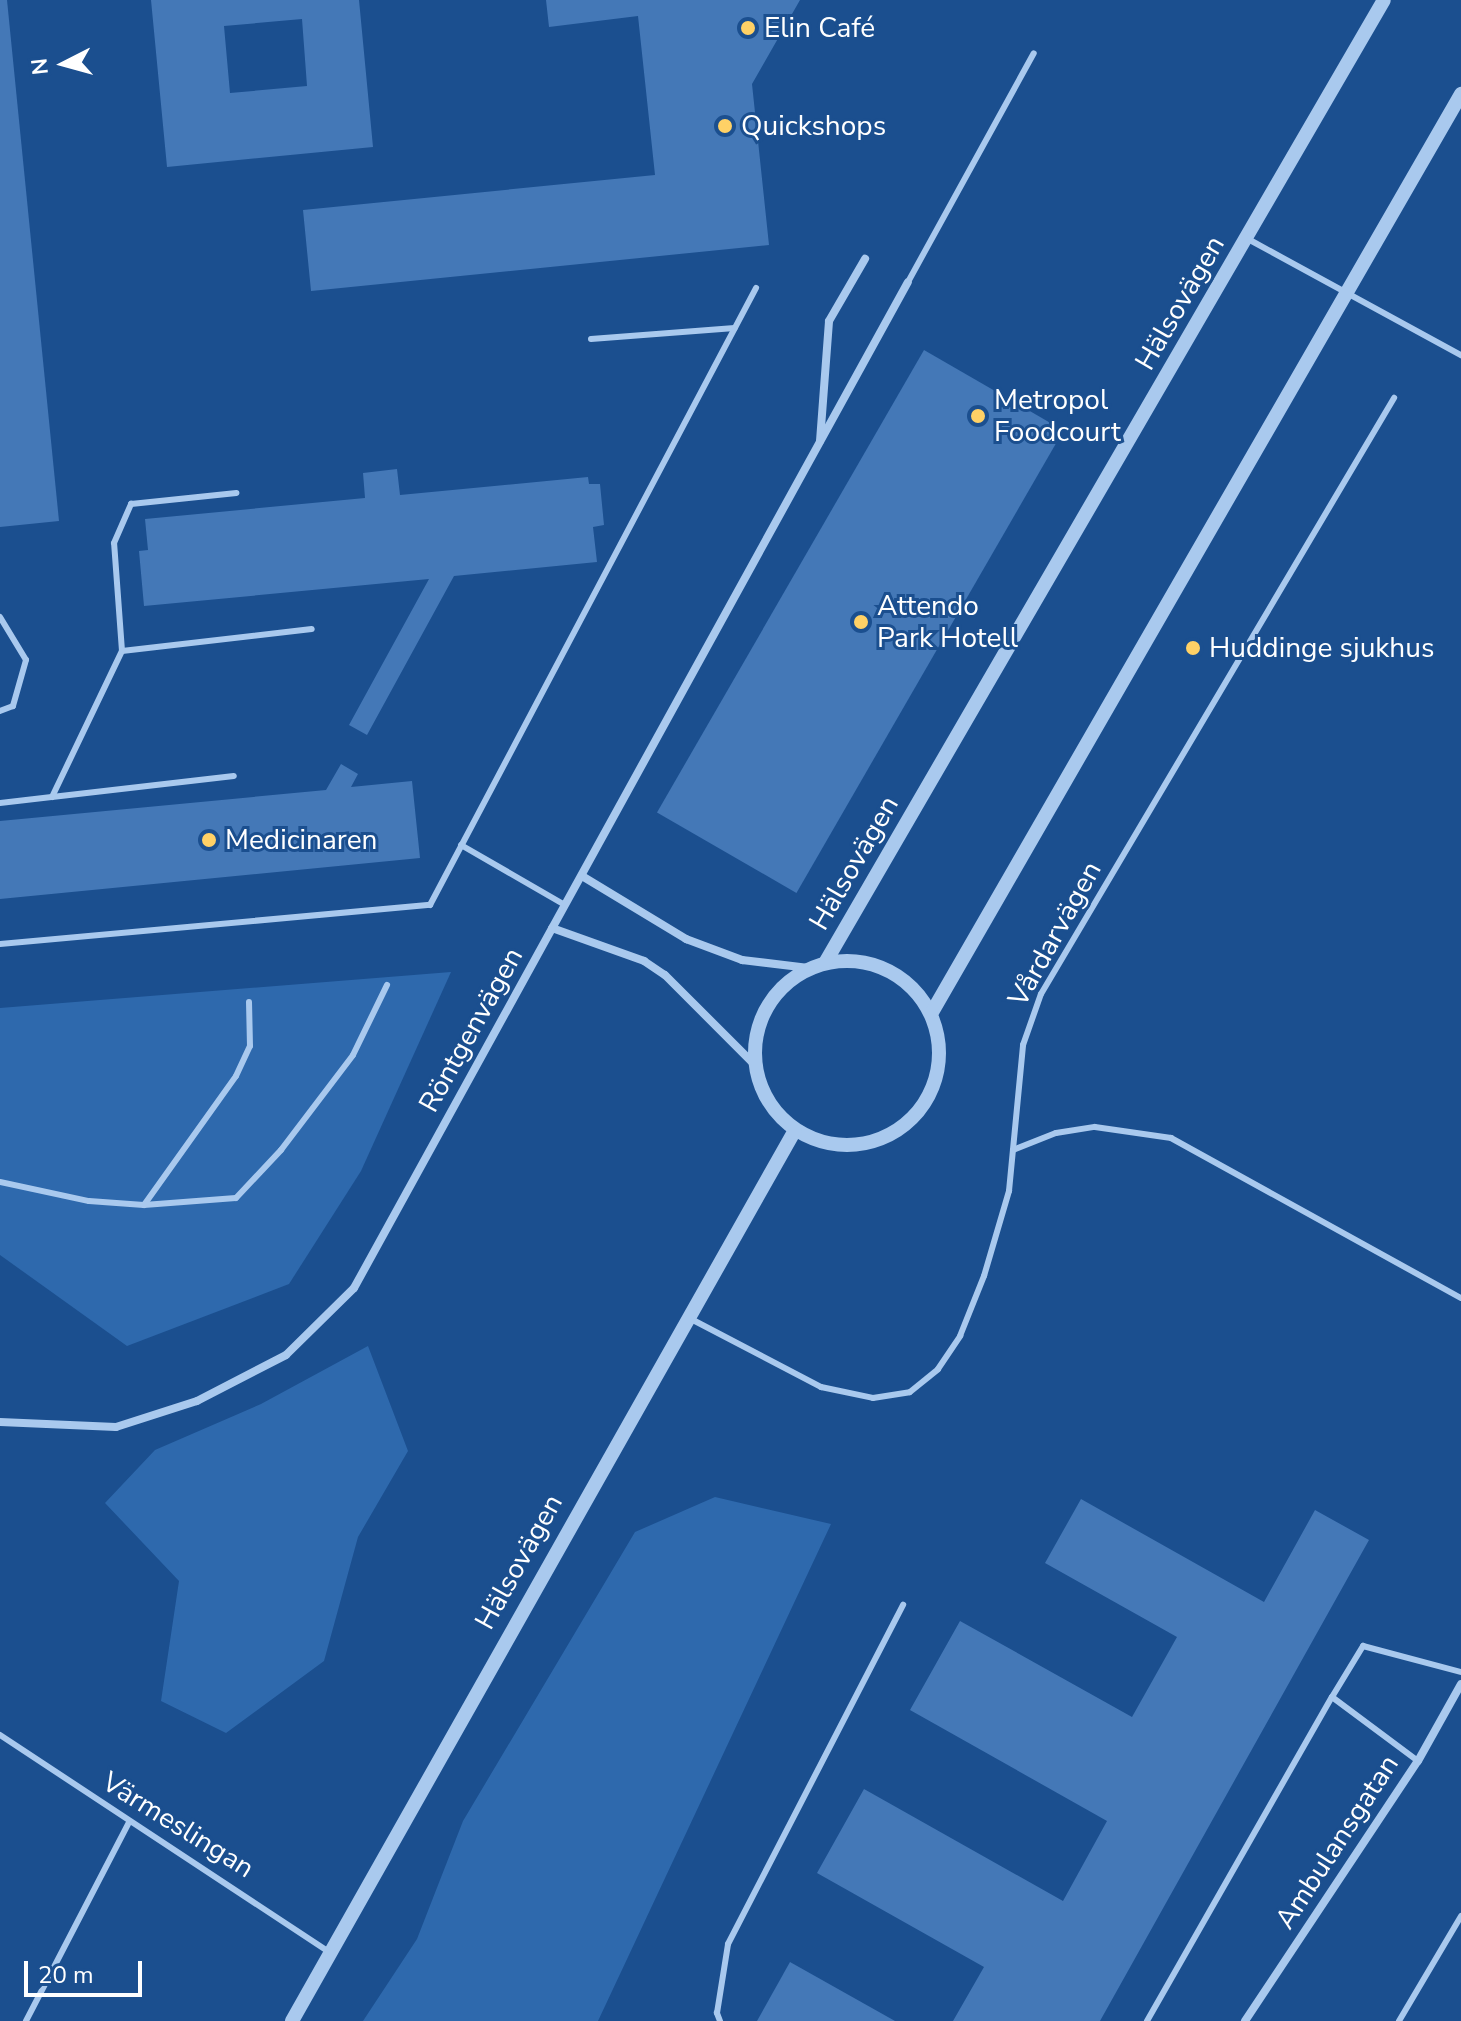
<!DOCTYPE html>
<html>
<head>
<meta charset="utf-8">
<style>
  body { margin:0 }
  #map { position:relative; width:1461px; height:2021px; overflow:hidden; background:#1b4f8f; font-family:"Nunito Sans",sans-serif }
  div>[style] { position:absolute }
  .green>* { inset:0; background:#2e69ad }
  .building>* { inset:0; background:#4478b7; transform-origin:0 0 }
  .service>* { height:6px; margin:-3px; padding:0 3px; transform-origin:3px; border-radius:3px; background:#a9c9ee }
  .minor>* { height:8px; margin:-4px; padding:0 4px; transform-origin:4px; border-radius:4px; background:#a9c9ee }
  .tertiary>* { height:14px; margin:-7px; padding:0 7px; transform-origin:7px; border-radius:7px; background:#a9c9ee }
  .tertiary>.ring { margin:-7px; padding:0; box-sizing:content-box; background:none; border:14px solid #a9c9ee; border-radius:50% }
  .dots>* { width:22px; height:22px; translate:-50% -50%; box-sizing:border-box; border:4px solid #1b4f8f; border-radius:50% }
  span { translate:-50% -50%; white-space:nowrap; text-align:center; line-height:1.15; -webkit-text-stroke:6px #1b4f8f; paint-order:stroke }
  .poi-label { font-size:28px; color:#fff }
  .left { translate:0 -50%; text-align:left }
  .street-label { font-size:28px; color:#fff }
  .north { position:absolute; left:24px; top:24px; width:80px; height:80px; -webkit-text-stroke:6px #1b4f8f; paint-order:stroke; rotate:264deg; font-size:22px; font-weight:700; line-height:32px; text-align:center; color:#fff }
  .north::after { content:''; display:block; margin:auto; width:28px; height:36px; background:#fff; clip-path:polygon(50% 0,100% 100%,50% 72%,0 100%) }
  .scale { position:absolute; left:24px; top:1961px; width:118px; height:36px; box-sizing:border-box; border:4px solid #fff; border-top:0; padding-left:10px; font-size:24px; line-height:28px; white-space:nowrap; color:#fff; -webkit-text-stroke:6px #1b4f8f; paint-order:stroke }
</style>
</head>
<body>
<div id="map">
  <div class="green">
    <i style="clip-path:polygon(451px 972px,361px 1171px,289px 1284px,127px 1346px,0 1255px,0 1008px)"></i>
    <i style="clip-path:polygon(368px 1346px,408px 1451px,358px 1537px,324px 1661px,226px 1733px,161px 1701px,179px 1581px,105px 1503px,155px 1450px,261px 1404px)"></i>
    <i style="clip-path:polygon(715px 1497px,831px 1524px,598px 2021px,363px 2021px,417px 1939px,463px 1821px,635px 1532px)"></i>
  </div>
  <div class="building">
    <i style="clip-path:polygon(0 0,7px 0,59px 521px,0 527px)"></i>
    <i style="clip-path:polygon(evenodd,151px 0,359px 0,373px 147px,167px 167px,151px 0,302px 19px,307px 86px,230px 93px,224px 26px,302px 19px)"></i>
    <i style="clip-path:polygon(546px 0,800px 0,752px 84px,769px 245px,311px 291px,303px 210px,655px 175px,638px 16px,549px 27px)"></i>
    <i style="left:924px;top:350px;width:161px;height:534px;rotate:30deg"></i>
    <i style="clip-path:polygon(397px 469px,400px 495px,588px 477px,589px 484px,600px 484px,604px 525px,593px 527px,597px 562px,454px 576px,367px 735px,349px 725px,429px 579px,144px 606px,139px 551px,148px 550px,145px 519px,365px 498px,363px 473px)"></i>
    <i style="clip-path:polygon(341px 764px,358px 774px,351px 787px,412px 781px,420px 858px,0 899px,0 821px,326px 790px)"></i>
    <i style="clip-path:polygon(1081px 1499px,1264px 1602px,1315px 1510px,1369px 1540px,1100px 2021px,953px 2021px,984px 1967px,817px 1873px,864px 1789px,1063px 1901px,1107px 1821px,910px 1710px,960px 1621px,1132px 1717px,1177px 1637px,1045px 1563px)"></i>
    <i style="clip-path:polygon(790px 1962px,895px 2021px,757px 2021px)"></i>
  </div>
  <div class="service">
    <i style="left:1248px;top:239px;width:243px;rotate:28.6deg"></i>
    <i style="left:908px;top:282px;width:261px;rotate:-61.2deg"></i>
    <i style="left:591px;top:339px;width:144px;rotate:-4.4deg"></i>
    <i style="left:0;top:617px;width:50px;rotate:58.8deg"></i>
    <i style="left:26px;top:660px;width:48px;rotate:105.8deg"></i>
    <i style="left:13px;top:706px;width:14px;rotate:159deg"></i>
    <i style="left:122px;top:651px;width:108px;rotate:-94.2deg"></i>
    <i style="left:114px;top:543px;width:43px;rotate:-66.4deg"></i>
    <i style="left:131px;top:504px;width:106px;rotate:-6deg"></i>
    <i style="left:52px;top:797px;width:183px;rotate:-6.6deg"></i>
    <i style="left:0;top:803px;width:52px;rotate:-6.6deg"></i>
    <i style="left:52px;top:797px;width:162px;rotate:-64.4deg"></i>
    <i style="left:122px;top:651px;width:191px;rotate:-6.6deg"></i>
    <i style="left:461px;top:845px;width:120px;rotate:30deg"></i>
    <i style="left:0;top:944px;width:432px;rotate:-5.2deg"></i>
    <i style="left:430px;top:905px;width:698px;rotate:-62.15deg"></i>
    <i style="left:1013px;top:1150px;width:46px;rotate:-21.6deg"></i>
    <i style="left:1056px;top:1133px;width:39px;rotate:-9deg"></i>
    <i style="left:1095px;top:1127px;width:77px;rotate:8.2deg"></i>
    <i style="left:1171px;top:1138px;width:331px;rotate:28.9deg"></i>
    <i style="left:0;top:1182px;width:91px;rotate:12.1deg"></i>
    <i style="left:89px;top:1201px;width:55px;rotate:4.2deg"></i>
    <i style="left:144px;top:1205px;width:92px;rotate:-4.4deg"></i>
    <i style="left:236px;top:1198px;width:66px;rotate:-46.8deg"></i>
    <i style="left:281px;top:1150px;width:119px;rotate:-52.8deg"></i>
    <i style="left:353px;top:1055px;width:78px;rotate:-64.1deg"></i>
    <i style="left:144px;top:1205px;width:158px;rotate:-54.5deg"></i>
    <i style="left:236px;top:1076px;width:33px;rotate:-65deg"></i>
    <i style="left:250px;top:1046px;width:44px;rotate:-91.3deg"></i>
    <i style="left:691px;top:1319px;width:147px;rotate:27.6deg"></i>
    <i style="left:821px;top:1387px;width:53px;rotate:11.9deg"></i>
    <i style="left:873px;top:1398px;width:37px;rotate:-9deg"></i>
    <i style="left:910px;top:1392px;width:36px;rotate:-39deg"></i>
    <i style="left:938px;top:1369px;width:40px;rotate:-56deg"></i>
    <i style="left:960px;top:1336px;width:65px;rotate:-68.2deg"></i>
    <i style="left:984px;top:1276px;width:89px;rotate:-73.6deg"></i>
    <i style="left:1009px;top:1191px;width:147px;rotate:-84.5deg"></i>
    <i style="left:1023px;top:1045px;width:54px;rotate:-70.6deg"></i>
    <i style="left:1041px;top:994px;width:693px;rotate:-59.36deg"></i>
    <i style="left:1332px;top:1697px;width:60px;rotate:-58.7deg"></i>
    <i style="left:1363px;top:1646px;width:101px;rotate:14.9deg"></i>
    <i style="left:0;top:1735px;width:396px;rotate:33.4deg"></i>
    <i style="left:26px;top:2021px;width:224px;rotate:-62.6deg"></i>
    <i style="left:720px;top:2021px;width:9px;rotate:-111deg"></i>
    <i style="left:717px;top:2013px;width:70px;rotate:-80.9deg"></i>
    <i style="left:728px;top:1944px;width:382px;rotate:-62.7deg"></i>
    <i style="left:1147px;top:2021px;width:373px;rotate:-60.3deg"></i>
    <i style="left:1332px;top:1697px;width:107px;rotate:36.7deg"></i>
    <i style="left:1399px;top:2021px;width:122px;rotate:-59.4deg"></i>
  </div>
  <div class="minor">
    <i style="left:820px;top:441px;width:120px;rotate:-85.7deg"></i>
    <i style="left:829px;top:321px;width:72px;rotate:-59.9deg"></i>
    <i style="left:582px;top:876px;width:122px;rotate:31.2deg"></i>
    <i style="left:686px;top:939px;width:60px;rotate:20.6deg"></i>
    <i style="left:742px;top:960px;width:67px;rotate:6.8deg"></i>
    <i style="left:552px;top:928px;width:98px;rotate:19.7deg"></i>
    <i style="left:644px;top:961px;width:25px;rotate:34deg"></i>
    <i style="left:665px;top:975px;width:127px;rotate:45deg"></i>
    <i style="left:0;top:1422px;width:116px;rotate:2.5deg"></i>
    <i style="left:116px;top:1427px;width:85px;rotate:-17.8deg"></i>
    <i style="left:197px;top:1401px;width:100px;rotate:-27.3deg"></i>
    <i style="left:286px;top:1355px;width:95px;rotate:-44.6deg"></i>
    <i style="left:354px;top:1288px;width:1148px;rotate:-61.16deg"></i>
    <i style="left:1245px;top:2021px;width:312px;rotate:-56.4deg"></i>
    <i style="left:1418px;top:1761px;width:88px;rotate:-60.8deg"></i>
  </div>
  <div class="tertiary">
    <i class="ring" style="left:755px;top:961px;width:170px;height:170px"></i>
    <i style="left:825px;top:963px;width:1113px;rotate:-59.87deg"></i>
    <i style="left:931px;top:1014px;width:1062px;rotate:-60.05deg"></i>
    <i style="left:292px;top:2021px;width:1023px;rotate:-60.55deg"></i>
  </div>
  <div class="dots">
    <i style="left:748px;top:28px;background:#ffd166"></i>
    <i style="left:725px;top:126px;background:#ffd166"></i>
    <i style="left:978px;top:416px;background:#ffd166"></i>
    <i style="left:861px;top:622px;background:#ffd166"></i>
    <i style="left:1193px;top:648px;background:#ffd166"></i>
    <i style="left:209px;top:840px;background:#ffd166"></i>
  </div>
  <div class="poi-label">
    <span class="left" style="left:764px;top:28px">Elin Café</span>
    <span class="left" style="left:741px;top:126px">Quickshops</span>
    <span class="left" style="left:994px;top:416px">Metropol<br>Foodcourt</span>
    <span class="left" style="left:877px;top:622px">Attendo<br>Park Hotell</span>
    <span class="left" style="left:1209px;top:648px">Huddinge sjukhus</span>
    <span class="left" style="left:225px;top:840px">Medicinaren</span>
  </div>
  <div class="street-label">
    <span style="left:1180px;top:303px;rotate:-60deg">Hälsovägen</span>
    <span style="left:854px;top:863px;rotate:-60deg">Hälsovägen</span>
    <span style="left:1055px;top:934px;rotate:-61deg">Vårdarvägen</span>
    <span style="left:471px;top:1030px;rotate:-61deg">Röntgenvägen</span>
    <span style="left:519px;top:1562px;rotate:-61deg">Hälsovägen</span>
    <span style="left:178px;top:1825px;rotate:32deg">Värmeslingan</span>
    <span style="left:1337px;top:1842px;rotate:-57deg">Ambulansgatan</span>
  </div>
  <div class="north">N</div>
  <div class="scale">20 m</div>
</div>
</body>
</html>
